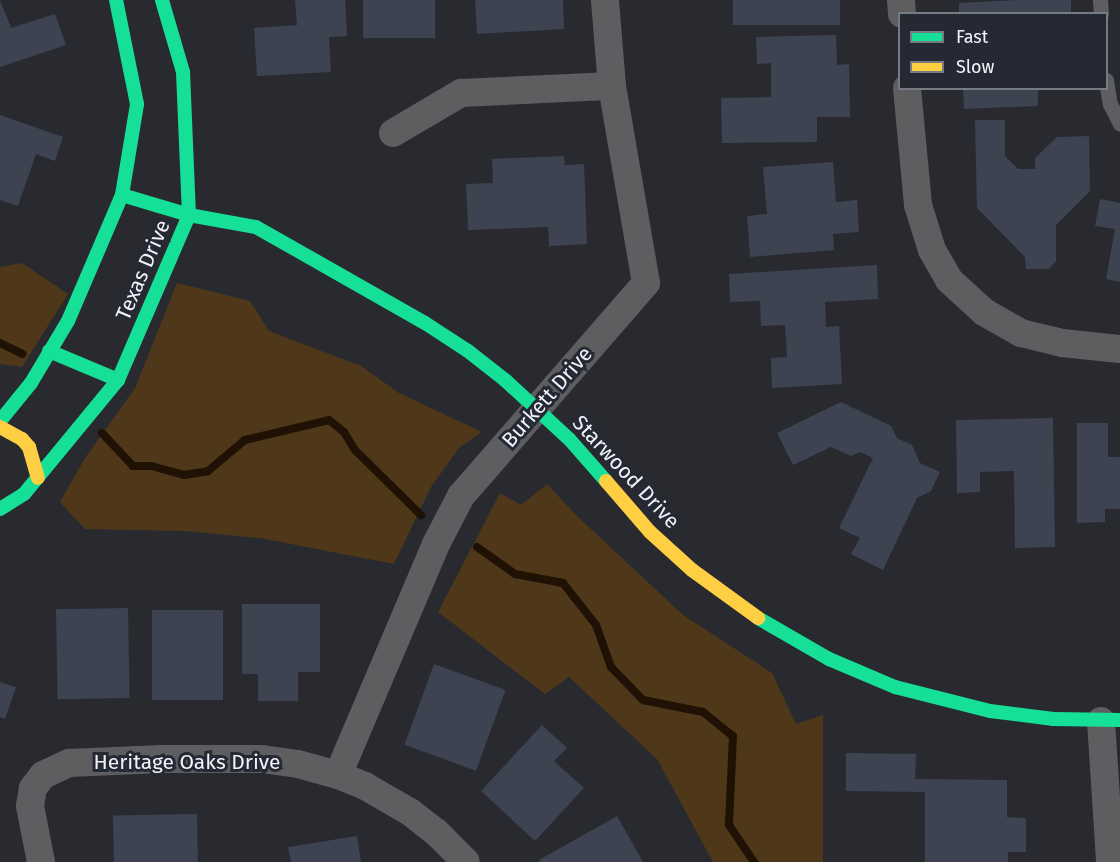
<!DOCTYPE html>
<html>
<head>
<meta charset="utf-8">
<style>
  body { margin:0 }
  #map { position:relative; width:1120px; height:862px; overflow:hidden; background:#282a30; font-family:"Fira Sans",sans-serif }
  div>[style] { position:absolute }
  .green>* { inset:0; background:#4e3819 }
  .stream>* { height:8px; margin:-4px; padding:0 4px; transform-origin:4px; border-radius:4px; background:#1f1104 }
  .building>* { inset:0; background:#3e4352; transform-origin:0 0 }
  .lane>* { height:15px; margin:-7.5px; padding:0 7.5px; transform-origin:7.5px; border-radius:7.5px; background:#5e5e61 }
  .street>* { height:28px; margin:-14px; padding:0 14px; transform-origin:14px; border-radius:14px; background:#5e5e61 }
  .fast>* { height:14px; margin:-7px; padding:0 7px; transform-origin:7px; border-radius:7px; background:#16e098 }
  .slow>* { height:14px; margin:-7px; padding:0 7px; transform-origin:7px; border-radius:7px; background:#ffcf43 }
  span { translate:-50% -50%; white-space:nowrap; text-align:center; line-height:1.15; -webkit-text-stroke:6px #252934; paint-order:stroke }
  .street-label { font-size:21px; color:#f0f3fa }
  .legend { position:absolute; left:898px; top:12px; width:210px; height:78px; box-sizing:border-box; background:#252934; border:2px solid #767a83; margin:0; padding:8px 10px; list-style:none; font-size:18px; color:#f0f3fa }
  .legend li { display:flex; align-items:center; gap:12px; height:30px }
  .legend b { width:30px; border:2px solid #767a83 }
</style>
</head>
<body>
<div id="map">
  <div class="green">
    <i style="clip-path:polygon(22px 263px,68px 294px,22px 367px,0 364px,0 267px)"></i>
    <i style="clip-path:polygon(177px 283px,250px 301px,269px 331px,361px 366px,399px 393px,482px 432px,459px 448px,431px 487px,394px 564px,260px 538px,184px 531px,85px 529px,60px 502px,85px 458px,135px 388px)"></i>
    <i style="clip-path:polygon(547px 484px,577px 516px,683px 615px,772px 673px,796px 724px,823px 715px,823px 862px,713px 862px,657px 759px,569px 677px,545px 694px,438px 612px,500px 493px,521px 505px)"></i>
  </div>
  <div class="stream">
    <i style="left:0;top:343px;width:25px;rotate:26deg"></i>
    <i style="left:102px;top:433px;width:45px;rotate:46.8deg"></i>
    <i style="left:133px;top:466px;width:18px"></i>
    <i style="left:151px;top:466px;width:34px;rotate:15deg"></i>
    <i style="left:184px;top:475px;width:24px;rotate:-9deg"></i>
    <i style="left:208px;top:471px;width:48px;rotate:-40deg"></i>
    <i style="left:245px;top:440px;width:86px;rotate:-13.4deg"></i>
    <i style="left:329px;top:420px;width:19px;rotate:39deg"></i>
    <i style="left:344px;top:432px;width:21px;rotate:59deg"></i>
    <i style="left:355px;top:450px;width:93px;rotate:44.6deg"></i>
    <i style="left:477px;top:547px;width:47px;rotate:35.4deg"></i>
    <i style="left:515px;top:574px;width:49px;rotate:10.6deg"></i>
    <i style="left:563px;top:583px;width:53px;rotate:51.8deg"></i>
    <i style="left:596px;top:625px;width:45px;rotate:70.3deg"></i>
    <i style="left:611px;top:667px;width:46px;rotate:45.9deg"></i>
    <i style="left:643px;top:700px;width:61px;rotate:11.3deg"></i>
    <i style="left:703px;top:712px;width:38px;rotate:39deg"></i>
    <i style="left:733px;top:736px;width:89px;rotate:92.6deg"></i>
    <i style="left:729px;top:825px;width:45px;rotate:56deg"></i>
  </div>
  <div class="building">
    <i style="clip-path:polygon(0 0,11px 28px,55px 14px,66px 45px,0 67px)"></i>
    <i style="clip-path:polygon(295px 0,345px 0,347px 36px,329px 37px,331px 72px,257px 76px,254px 28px,297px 25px)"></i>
    <i style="left:363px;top:0;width:72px;height:38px"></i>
    <i style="clip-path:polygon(475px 0,563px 0,564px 29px,477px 34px)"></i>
    <i style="left:733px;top:0;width:107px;height:25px"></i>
    <i style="clip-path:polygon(1018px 0,1071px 0,1071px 14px,959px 14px,959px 3px)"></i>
    <i style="clip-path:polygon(836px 35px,837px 65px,849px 64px,850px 117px,817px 117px,817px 142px,722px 143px,721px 98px,771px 97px,771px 63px,757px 64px,756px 37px)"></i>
    <i style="clip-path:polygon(963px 88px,1038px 88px,1038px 106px,964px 109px)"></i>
    <i style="clip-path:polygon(0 115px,63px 137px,55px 161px,36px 154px,18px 206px,0 200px)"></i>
    <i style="clip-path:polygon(975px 120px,1005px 120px,1005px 156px,1018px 169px,1035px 169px,1035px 158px,1057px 137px,1089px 136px,1090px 191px,1056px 225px,1056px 261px,1049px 269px,1026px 269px,1025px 257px,977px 208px)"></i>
    <i style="clip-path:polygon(564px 156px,565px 165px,584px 164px,587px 244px,549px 246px,548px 227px,468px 230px,466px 184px,493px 183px,492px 159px)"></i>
    <i style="clip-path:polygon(833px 162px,836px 202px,857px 200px,859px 232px,833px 234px,834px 250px,750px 257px,747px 216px,767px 214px,763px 167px)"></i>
    <i style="clip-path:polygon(1100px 199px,1120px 203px,1120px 282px,1106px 279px,1115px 229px,1095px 226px)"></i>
    <i style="clip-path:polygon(877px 265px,878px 299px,825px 302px,826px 327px,839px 326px,842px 384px,772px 388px,771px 358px,787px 357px,785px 325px,761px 326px,760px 301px,730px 302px,729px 274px)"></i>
    <i style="clip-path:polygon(841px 402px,891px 426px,897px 438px,912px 445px,920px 463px,940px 472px,931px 491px,917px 498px,883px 570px,851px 554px,860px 538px,839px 528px,873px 458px,860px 452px,851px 456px,831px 447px,793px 465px,777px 433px)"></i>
    <i style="clip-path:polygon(1053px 418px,1055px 547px,1015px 548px,1014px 471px,980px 472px,980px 492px,957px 493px,956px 420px)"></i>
    <i style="clip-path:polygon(1077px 423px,1108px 423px,1108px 457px,1120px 457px,1120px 509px,1105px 509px,1105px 522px,1077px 523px)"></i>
    <i style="clip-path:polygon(242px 604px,320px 604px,320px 672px,298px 672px,298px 701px,258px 701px,258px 674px,242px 674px)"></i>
    <i style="left:128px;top:608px;width:90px;height:72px;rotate:89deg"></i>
    <i style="left:152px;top:610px;width:71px;height:90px"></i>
    <i style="left:434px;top:664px;width:76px;height:86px;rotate:20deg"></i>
    <i style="clip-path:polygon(0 682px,16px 687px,5px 719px,0 717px)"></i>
    <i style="clip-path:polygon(542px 725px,567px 748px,554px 761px,584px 788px,535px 841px,481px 791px)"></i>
    <i style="clip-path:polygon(846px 753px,916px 754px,915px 779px,1007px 780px,1007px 817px,1026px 818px,1026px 852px,1008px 852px,1008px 862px,925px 862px,925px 792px,846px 791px)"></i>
    <i style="left:197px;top:814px;width:48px;height:84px;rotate:89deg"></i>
    <i style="clip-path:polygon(617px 816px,643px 862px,540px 862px,539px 860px)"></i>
    <i style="clip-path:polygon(357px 836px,361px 862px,291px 862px,288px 847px)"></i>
  </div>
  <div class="lane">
    <i style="left:1100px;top:0;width:14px;rotate:86deg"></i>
    <i style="left:1106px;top:80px;width:24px;rotate:81deg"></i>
    <i style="left:1110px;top:104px;width:22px;rotate:63deg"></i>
  </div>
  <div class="street">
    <i style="left:901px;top:0;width:14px;rotate:86deg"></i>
    <i style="left:907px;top:88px;width:118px;rotate:84.6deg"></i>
    <i style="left:918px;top:205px;width:47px;rotate:72.7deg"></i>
    <i style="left:932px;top:250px;width:34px;rotate:60deg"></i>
    <i style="left:949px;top:280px;width:47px;rotate:42.4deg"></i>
    <i style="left:984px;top:312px;width:43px;rotate:29.6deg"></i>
    <i style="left:1021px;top:333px;width:42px;rotate:13.7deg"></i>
    <i style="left:1062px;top:343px;width:58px;rotate:5.9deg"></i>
    <i style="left:393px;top:133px;width:79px;rotate:-30.5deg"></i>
    <i style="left:461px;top:93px;width:151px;rotate:-2.7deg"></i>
    <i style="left:1101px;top:721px;width:141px;rotate:86.3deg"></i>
    <i style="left:338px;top:775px;width:251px;rotate:-67deg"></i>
    <i style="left:436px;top:544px;width:54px;rotate:-62.5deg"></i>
    <i style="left:461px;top:496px;width:282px;rotate:-49deg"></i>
    <i style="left:646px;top:283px;width:200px;rotate:-99.8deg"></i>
    <i style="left:612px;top:86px;width:86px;rotate:-94.7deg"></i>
    <i style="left:41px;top:862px;width:57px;rotate:-101.1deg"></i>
    <i style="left:30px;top:806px;width:18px;rotate:-81deg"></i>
    <i style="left:33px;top:788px;width:16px;rotate:-52deg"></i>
    <i style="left:43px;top:775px;width:29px;rotate:-25deg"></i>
    <i style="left:69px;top:763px;width:92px;rotate:-2.5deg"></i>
    <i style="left:161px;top:759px;width:101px"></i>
    <i style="left:262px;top:759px;width:36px;rotate:8deg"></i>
    <i style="left:298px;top:764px;width:41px;rotate:15.4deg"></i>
    <i style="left:338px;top:775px;width:29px;rotate:22deg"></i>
    <i style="left:365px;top:786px;width:52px;rotate:30deg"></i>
    <i style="left:410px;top:812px;width:33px;rotate:38deg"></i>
    <i style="left:436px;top:832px;width:42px;rotate:45deg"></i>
  </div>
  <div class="fast">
    <i style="left:122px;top:195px;width:70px;rotate:16.6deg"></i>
    <i style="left:189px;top:215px;width:68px;rotate:10.2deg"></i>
    <i style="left:256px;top:227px;width:194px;rotate:29.6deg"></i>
    <i style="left:425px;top:323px;width:51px;rotate:33.1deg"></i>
    <i style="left:468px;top:351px;width:47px;rotate:38.1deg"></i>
    <i style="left:505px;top:380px;width:88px;rotate:42.7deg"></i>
    <i style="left:570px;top:440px;width:55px;rotate:48.7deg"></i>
    <i style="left:49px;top:351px;width:75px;rotate:22.8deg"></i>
    <i style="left:0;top:421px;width:49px;rotate:-50.8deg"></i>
    <i style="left:31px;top:383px;width:72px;rotate:-59.2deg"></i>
    <i style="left:68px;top:321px;width:137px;rotate:-66.8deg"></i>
    <i style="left:122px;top:195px;width:92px;rotate:-80.6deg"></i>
    <i style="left:137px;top:104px;width:106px;rotate:-101.4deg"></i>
    <i style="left:0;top:509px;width:28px;rotate:-32deg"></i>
    <i style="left:24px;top:494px;width:148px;rotate:-50.5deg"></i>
    <i style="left:118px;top:380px;width:180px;rotate:-66.7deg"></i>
    <i style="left:189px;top:215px;width:143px;rotate:-92.4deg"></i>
    <i style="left:183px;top:72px;width:75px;rotate:-106.3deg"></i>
    <i style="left:758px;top:618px;width:82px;rotate:30deg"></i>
    <i style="left:829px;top:659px;width:72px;rotate:23deg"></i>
    <i style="left:895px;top:687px;width:98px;rotate:14.2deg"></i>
    <i style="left:990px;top:711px;width:64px;rotate:7.2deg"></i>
    <i style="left:1053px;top:719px;width:67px;rotate:0.9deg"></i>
  </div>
  <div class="slow">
    <i style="left:0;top:427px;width:25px;rotate:29deg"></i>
    <i style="left:22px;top:439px;width:11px;rotate:49deg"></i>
    <i style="left:29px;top:447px;width:32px;rotate:74deg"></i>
    <i style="left:606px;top:481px;width:67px;rotate:49.2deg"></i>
    <i style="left:650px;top:532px;width:57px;rotate:42.1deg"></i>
    <i style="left:692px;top:570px;width:82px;rotate:36deg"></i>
  </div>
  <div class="street-label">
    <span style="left:143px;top:270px;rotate:-67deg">Texas Drive</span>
    <span style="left:547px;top:397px;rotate:-49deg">Burkett Drive</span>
    <span style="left:626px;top:472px;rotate:47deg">Starwood Drive</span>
    <span style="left:187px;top:762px">Heritage Oaks Drive</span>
  </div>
  <ul class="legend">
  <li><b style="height:8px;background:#16e098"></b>Fast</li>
  <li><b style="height:8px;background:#ffcf43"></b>Slow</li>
  </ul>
</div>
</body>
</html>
